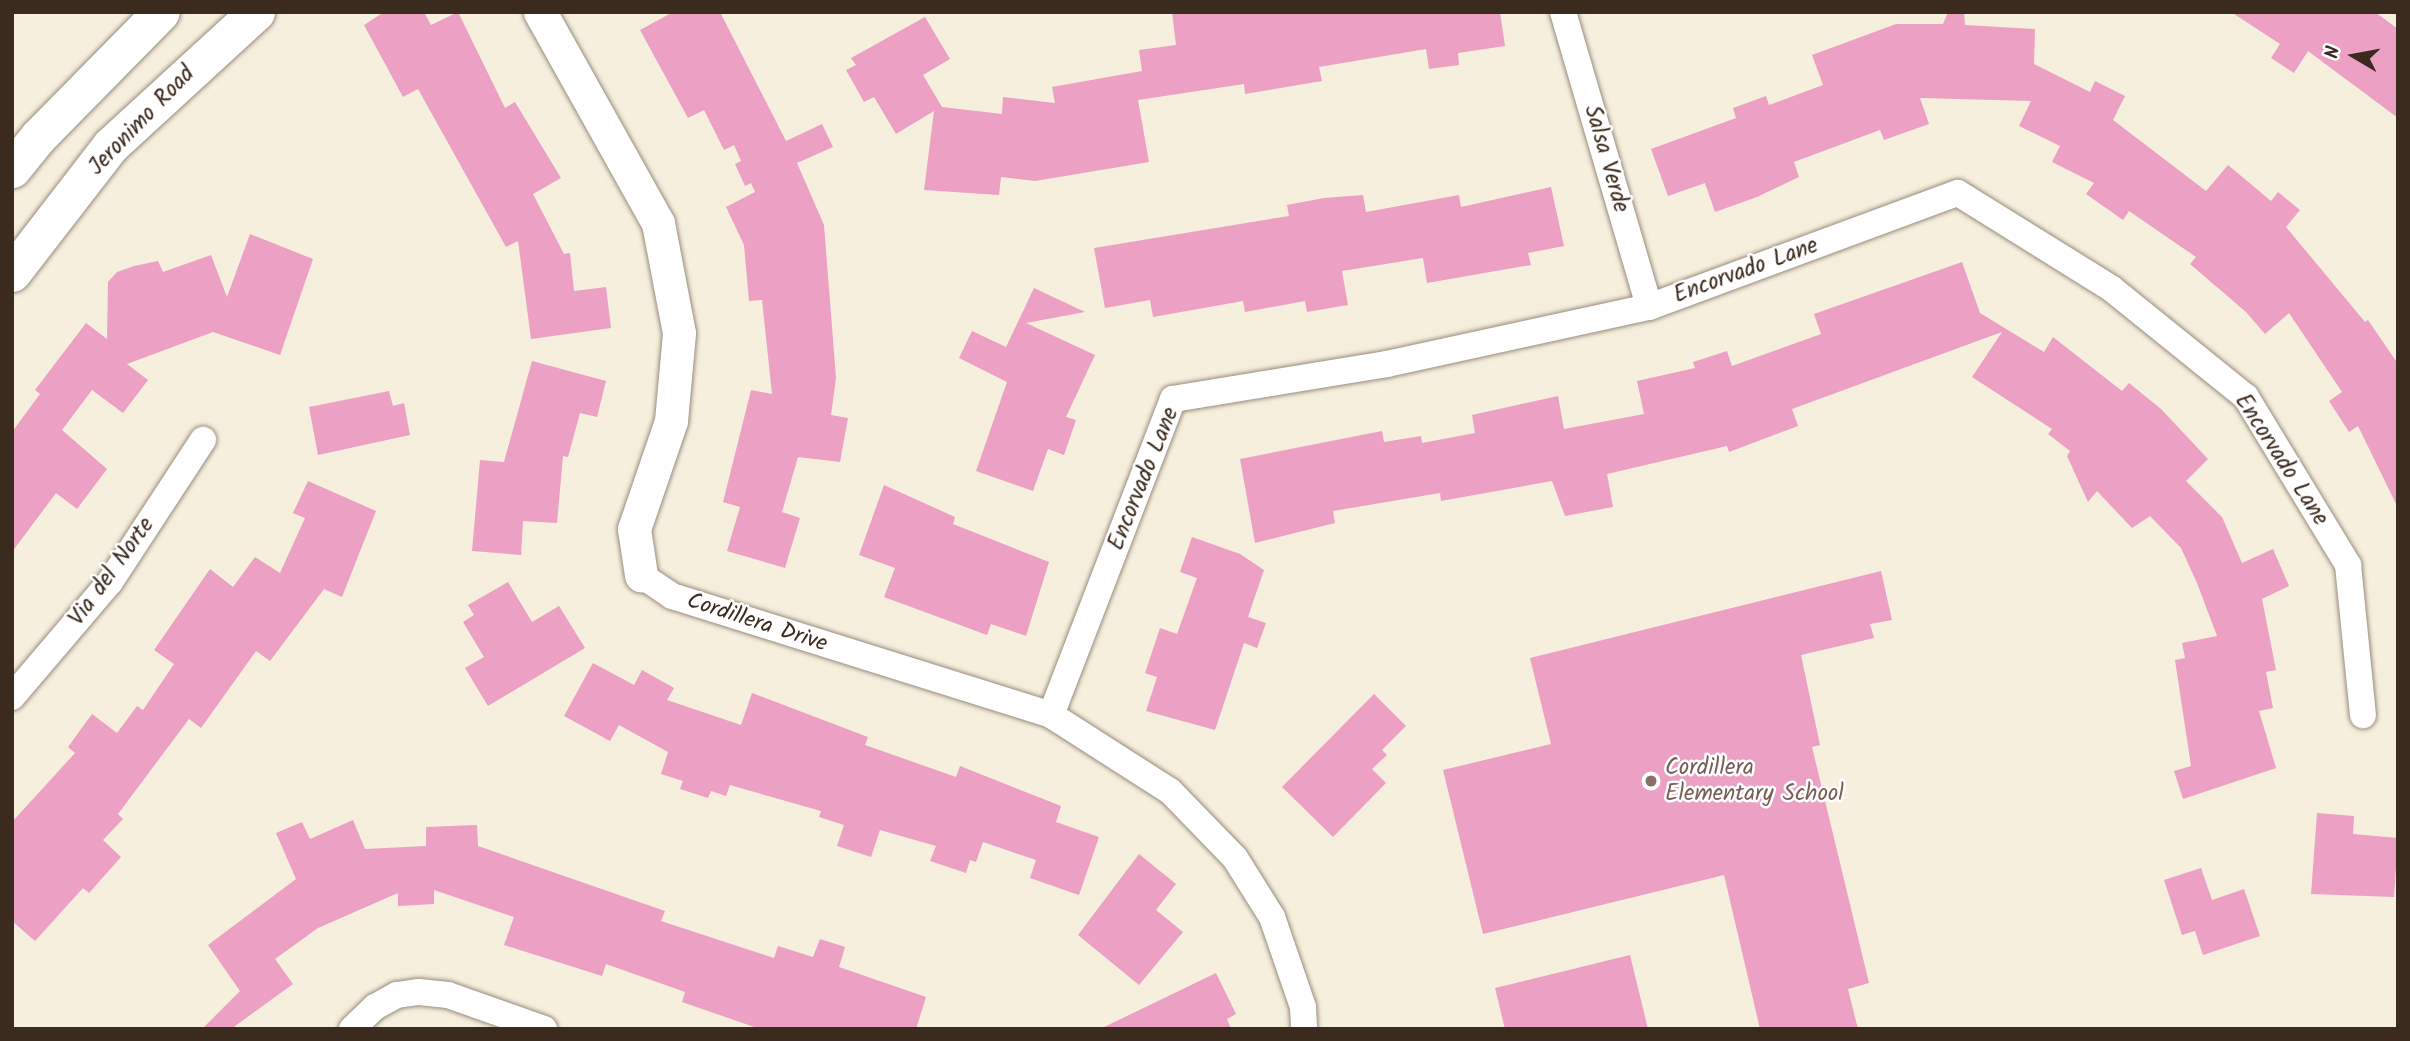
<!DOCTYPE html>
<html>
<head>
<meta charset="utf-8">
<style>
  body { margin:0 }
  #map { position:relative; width:2410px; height:1041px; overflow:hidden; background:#f6efde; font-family:Kalam,sans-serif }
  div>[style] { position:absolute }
  .building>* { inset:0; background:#eba0c4 }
  .roads { filter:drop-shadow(0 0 2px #988c7e) drop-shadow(0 0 2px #988c7e) }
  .minor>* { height:26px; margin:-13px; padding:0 13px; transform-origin:13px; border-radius:13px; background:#fff }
  .tertiary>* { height:33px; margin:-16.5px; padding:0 16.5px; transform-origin:16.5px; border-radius:16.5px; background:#fff }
  .secondary>* { height:37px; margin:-18.5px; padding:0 18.5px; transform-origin:18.5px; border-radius:18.5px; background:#fff }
  .dots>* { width:19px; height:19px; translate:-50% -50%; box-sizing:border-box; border:4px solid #fff; border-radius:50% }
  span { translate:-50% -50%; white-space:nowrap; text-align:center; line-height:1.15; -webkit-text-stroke:5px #fff; paint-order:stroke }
  .street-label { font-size:23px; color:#3b2a1e }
  .education-label { font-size:23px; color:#785e54 }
  .left { translate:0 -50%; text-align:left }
  .frame { position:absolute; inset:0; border:14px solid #3b2a1e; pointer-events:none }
  .north { position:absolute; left:2319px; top:21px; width:70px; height:70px; -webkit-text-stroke:5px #fff; paint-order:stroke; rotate:280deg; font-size:19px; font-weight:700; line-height:28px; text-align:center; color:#3b2a1e }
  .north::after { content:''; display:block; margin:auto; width:24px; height:32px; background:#3b2a1e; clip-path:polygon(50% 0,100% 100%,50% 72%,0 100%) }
</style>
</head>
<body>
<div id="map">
  <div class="building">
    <i style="clip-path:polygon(384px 12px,424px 12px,431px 25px,458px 12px,505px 108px,515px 102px,561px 178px,533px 194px,564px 254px,570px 253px,574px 291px,606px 287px,611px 328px,531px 339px,518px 241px,506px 247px,418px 89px,403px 97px,364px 25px)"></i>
    <i style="clip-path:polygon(673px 12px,720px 12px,786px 141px,822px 124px,833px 147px,797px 163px,824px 225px,836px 378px,831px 415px,848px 418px,840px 462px,798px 457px,782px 512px,800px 518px,785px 568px,727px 551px,740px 507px,723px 502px,751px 390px,772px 394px,762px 300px,749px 301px,744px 245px,726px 207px,755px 192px,751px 183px,745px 186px,735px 164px,741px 161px,734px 145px,724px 150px,704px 110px,688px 118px,640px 30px)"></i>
    <i style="clip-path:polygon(1172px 12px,1500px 12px,1505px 46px,1458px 53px,1459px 65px,1429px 69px,1426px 49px,1319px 67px,1322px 81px,1245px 94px,1244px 84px,1138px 100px,1149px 162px,1035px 181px,1001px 177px,999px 195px,924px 190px,934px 111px,896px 134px,874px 97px,864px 102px,846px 70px,856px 65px,851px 58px,925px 17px,950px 59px,923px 75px,942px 107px,1002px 114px,1003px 97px,1055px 103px,1052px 87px,1142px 71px,1139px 50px,1176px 45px)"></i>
    <i style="clip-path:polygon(1948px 12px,1964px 12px,1965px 25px,2035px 29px,2034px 64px,2090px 92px,2095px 81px,2125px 96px,2113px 120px,2206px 191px,2228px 165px,2271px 201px,2278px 192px,2300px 210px,2286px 227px,2365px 322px,2368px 320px,2398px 364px,2398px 508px,2358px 426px,2349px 432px,2329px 401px,2342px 392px,2289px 313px,2265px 334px,2246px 312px,2190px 264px,2196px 257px,2129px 211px,2123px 220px,2086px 194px,2094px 183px,2052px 162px,2060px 146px,2019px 126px,2031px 101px,1920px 98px,1929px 124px,1884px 140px,1880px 130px,1794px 162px,1799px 177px,1757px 197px,1715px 212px,1705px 183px,1668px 196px,1651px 149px,1736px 118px,1733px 108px,1766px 96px,1769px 105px,1823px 85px,1812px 55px,1896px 24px,1943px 24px)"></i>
    <i style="clip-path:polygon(2231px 12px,2375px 12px,2398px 29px,2398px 118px,2308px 51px,2294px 73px,2271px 58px,2280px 44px)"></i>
    <i style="clip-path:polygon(1551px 187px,1564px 246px,1528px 253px,1531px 265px,1427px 283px,1423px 258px,1342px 271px,1348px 305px,1307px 312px,1305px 301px,1245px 312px,1243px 301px,1153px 317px,1150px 300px,1105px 308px,1094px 248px,1289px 216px,1287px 205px,1324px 198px,1363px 195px,1366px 212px,1459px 195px,1461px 207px)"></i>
    <i style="clip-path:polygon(250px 234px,313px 259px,280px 355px,213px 332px,127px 364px,148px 380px,123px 413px,92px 390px,62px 430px,107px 469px,77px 509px,56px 493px,12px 552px,12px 432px,40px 394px,35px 390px,86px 323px,107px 339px,108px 282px,117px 272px,134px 266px,158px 261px,163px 272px,211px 255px,227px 297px)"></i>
    <i style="clip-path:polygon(1962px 262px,1980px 313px,2044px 352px,2053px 337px,2122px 391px,2129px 383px,2161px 409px,2208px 459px,2186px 481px,2222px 517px,2242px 563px,2273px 549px,2289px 586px,2262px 599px,2276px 670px,2266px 672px,2273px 708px,2259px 711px,2276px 768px,2183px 799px,2174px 771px,2191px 766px,2175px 660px,2185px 658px,2182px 643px,2217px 636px,2197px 583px,2181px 548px,2150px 516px,2132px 528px,2097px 491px,2088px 502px,2067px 456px,2070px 451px,2048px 434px,2052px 429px,1972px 377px,2002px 332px,1792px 409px,1798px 426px,1729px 452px,1727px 446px,1607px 474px,1613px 507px,1565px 516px,1552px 481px,1441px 501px,1440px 493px,1333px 511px,1335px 523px,1255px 543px,1240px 459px,1382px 431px,1384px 442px,1421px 436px,1422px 443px,1475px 433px,1472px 415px,1558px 396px,1564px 429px,1644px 414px,1637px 381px,1695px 368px,1693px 362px,1727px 351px,1732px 366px,1821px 334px,1814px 314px)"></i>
    <i style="clip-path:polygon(1034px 288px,1085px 312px,1026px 323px,1095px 355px,1066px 417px,1076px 420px,1064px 455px,1048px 449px,1033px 491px,976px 471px,1007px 382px,959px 358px,972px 331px,1006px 347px)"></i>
    <i style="clip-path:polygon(532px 361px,606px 381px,597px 417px,580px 413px,568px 457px,563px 456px,557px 523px,523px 521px,521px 555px,472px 551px,480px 460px,504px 462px)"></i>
    <i style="clip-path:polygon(389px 391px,393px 406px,404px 403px,410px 435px,318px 455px,309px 407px)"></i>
    <i style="clip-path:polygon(308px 481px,376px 511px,342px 597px,324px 589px,270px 661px,256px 651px,201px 728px,189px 719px,118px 814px,123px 819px,103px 840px,121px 857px,89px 893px,83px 888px,35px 941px,12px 921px,12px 822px,75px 753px,68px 747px,92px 714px,117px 733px,137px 706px,143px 710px,174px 664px,154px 650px,210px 569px,233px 587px,255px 557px,280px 573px,305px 518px,293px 513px)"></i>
    <i style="clip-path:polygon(884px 485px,955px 517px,953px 524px,1049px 562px,1026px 636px,991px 624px,987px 635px,884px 597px,895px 568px,859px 555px)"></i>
    <i style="clip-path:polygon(1192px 537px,1240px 554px,1264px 570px,1248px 617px,1266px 623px,1257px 648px,1244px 643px,1215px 730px,1146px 711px,1157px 677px,1145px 673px,1160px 628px,1177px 634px,1197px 578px,1180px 572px)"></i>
    <i style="clip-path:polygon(1881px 571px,1892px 620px,1870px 624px,1874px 638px,1801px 655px,1820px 745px,1812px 747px,1869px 983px,1848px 989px,1858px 1029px,1760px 1029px,1724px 875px,1483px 934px,1443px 770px,1551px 744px,1530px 658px)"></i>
    <i style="clip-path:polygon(508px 582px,532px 622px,559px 606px,585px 648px,488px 706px,465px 668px,484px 657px,463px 622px,474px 615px,468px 605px)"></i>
    <i style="clip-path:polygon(593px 663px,634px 685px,642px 670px,674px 688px,667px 700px,741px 725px,752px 693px,868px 737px,865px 745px,956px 777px,960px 766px,1061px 806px,1056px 822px,1099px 837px,1079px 895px,1030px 878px,1036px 860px,983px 842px,976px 862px,970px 860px,966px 873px,930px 861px,936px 846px,880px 830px,871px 857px,837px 846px,844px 825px,819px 817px,821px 811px,730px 785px,726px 796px,711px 791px,708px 798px,680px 789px,683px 781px,661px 774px,668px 752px,619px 725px,610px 741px,564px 716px)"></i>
    <i style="clip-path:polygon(1374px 694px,1406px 726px,1382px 750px,1387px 755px,1372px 769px,1386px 783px,1333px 837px,1282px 787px)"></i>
    <i style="clip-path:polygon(2317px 813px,2354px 816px,2353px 834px,2398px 838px,2394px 897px,2311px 894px)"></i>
    <i style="clip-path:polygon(353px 820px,365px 849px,426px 846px,426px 827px,477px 825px,478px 846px,665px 911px,661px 921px,774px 958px,778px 946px,813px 957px,820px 939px,845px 947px,839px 967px,926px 997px,916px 1029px,760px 1029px,682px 1002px,685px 992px,606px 964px,602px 976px,504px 945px,514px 917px,434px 890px,434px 904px,398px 906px,398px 893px,318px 928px,275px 959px,293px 984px,231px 1029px,202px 1029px,240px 991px,208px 945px,296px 879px,276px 833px,302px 822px,310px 839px)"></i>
    <i style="clip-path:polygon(1139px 854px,1176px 884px,1156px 910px,1183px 932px,1139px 985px,1078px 935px)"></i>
    <i style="clip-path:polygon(2201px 868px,2212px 900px,2244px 889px,2260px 936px,2203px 955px,2195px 931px,2182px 935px,2164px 880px)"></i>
    <i style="clip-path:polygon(1630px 955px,1648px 1029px,1505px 1029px,1495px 988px)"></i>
    <i style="clip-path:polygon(1216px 973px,1236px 1014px,1227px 1019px,1231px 1029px,1100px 1029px)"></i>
  </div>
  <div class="roads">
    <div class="minor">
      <i style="left:1563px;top:12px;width:307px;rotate:73.7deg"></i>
      <i style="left:641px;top:575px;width:37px;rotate:34deg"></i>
      <i style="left:672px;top:596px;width:397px;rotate:17.4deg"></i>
      <i style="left:1051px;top:715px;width:141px;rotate:32.6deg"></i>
      <i style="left:1170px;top:791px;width:93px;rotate:45.9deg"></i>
      <i style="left:1235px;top:858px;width:70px;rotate:57.9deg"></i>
      <i style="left:1272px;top:917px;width:95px;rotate:71deg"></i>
      <i style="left:1303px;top:1007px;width:22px;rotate:87deg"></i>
      <i style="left:12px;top:697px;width:151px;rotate:-49.6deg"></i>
      <i style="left:110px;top:582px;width:170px;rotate:-56.8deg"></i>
      <i style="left:1051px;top:715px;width:339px;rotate:-68.9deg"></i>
      <i style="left:1173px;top:399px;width:217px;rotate:-9.3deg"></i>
      <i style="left:1387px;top:364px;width:268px;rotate:-12.3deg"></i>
      <i style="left:1649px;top:307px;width:329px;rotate:-20.3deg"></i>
      <i style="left:1958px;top:193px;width:181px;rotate:31.9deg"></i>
      <i style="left:2112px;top:289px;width:172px;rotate:38.9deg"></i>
      <i style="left:2246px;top:397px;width:197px;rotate:58.7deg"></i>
      <i style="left:2348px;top:565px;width:151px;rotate:84.3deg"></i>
      <i style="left:352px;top:1029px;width:32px;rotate:-44deg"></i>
      <i style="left:375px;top:1007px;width:25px;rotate:-29deg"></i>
      <i style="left:397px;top:995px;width:22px;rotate:-8deg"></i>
      <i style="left:419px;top:992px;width:29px;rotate:6deg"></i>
      <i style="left:448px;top:995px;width:102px;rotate:19.5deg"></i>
    </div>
    <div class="tertiary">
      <i style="left:540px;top:12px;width:242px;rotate:60.8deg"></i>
      <i style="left:658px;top:223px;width:112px;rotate:79.2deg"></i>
      <i style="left:679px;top:333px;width:88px;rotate:95.2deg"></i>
      <i style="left:671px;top:421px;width:114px;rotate:108.9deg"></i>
      <i style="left:634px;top:529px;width:47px;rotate:81.3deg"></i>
    </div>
    <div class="secondary">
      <i style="left:12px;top:169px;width:41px;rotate:-50.9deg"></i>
      <i style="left:38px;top:137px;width:175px;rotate:-45.5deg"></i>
      <i style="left:12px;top:273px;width:160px;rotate:-52.3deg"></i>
      <i style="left:110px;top:146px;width:198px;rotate:-42.5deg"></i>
    </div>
  </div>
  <div class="dots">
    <i style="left:1651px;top:781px;background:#8d6e63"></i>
  </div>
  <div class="street-label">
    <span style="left:142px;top:121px;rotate:-46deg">Jeronimo Road</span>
    <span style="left:1606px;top:159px;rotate:74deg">Salsa Verde</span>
    <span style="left:1746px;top:271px;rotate:-20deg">Encorvado Lane</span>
    <span style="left:2281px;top:460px;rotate:57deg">Encorvado Lane</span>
    <span style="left:1144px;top:479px;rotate:-68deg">Encorvado Lane</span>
    <span style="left:112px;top:572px;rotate:-54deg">Via del Norte</span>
    <span style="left:757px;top:623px;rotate:18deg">Cordillera Drive</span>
  </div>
  <div class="education-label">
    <span class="left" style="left:1665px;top:781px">Cordillera<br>Elementary School</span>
  </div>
  <div class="frame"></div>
  <div class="north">N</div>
</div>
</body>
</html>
